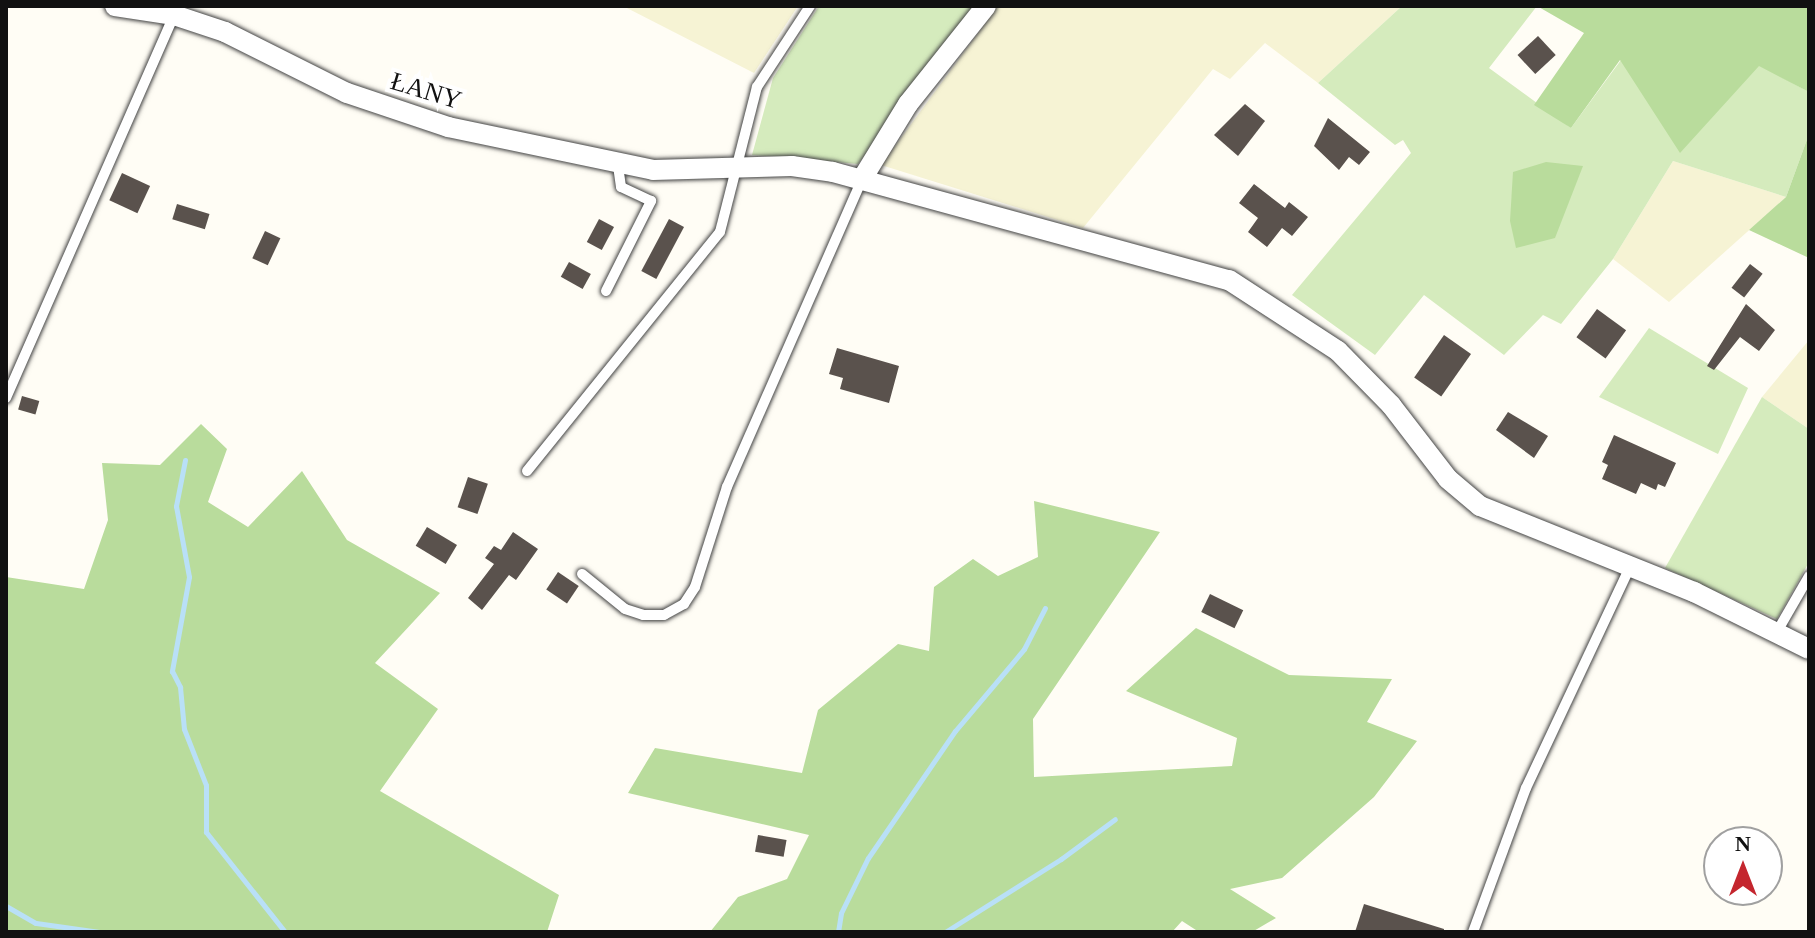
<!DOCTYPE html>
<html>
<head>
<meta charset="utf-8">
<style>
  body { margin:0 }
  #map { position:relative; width:1815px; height:938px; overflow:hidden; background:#fffdf5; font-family:"Times New Roman",serif }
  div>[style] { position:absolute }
  .farmland>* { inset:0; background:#f6f3d4 }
  .green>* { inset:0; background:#d5ebbd }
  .forest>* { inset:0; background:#b9dc9c }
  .stream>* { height:5px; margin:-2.5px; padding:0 2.5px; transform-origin:2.5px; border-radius:2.5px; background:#b9e0f7 }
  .building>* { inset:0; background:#5a524d; transform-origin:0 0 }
  .roads { filter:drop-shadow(0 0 2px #444) drop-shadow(0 0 2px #444) }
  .lane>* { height:10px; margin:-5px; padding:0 5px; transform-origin:5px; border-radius:5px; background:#fff }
  .street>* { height:20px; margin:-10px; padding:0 10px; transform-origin:10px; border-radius:10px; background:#fff }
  span { translate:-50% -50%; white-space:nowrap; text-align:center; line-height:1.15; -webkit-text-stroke:8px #fff; paint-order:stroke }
  .street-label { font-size:26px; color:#111 }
  .frame { position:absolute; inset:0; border:8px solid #111; pointer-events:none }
  .north { position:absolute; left:1703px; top:826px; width:80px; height:80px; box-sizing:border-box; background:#fff; border:2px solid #a0a0a0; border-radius:50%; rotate:0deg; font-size:22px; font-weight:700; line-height:32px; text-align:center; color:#111 }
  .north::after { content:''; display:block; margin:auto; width:28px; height:36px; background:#c4262e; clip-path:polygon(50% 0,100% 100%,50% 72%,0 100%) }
</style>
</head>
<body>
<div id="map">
  <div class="farmland">
    <i style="clip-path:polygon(623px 6px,798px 6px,754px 73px)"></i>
    <i style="clip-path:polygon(998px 6px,1402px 6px,1318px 83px,1265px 43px,1230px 79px,1213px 69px,1083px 228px,881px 165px)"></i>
    <i style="clip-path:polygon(1673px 161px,1786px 197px,1669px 302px,1613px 259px)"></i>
    <i style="clip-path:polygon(1809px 340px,1809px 429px,1762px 397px)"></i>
  </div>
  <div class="green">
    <i style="clip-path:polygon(819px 6px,982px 6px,858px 164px,752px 155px,773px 78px)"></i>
    <i style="clip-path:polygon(1402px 6px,1537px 6px,1489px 68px,1571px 128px,1621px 60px,1759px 65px,1809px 92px,1809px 134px,1786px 197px,1673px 161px,1613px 259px,1561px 324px,1543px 315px,1504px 355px,1424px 295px,1375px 355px,1292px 295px,1411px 153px,1403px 140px,1395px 145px,1318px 83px)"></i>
    <i style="clip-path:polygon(1649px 328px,1748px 388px,1718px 454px,1599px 397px)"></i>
    <i style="clip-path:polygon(1762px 397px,1809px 429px,1809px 562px,1777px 619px,1665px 568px)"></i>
  </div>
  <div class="forest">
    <i style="clip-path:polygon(1537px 6px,1809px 6px,1809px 92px,1759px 66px,1680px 153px,1620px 60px,1571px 128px,1534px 105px,1584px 33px)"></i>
    <i style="clip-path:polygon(1809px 134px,1809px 258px,1749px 230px,1786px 197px)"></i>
    <i style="clip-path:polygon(1546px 162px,1583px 166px,1555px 238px,1516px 248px,1510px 221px,1513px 172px)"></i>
    <i style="clip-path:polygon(201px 424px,227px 449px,208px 502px,248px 527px,302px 471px,347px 540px,440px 593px,375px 663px,438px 709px,380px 791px,559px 895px,547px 932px,6px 932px,6px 577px,84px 589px,108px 520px,102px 463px,160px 465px)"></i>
    <i style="clip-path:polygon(1034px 501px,1160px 532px,1033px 719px,1034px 777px,1232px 766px,1237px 738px,1126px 691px,1196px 628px,1289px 675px,1392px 679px,1367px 722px,1417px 741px,1374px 797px,1282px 878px,1230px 889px,1276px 918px,1252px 932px,1199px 932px,1182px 921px,1172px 932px,710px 932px,738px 897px,787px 879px,809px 835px,628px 793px,655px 748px,802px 773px,818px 710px,898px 644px,929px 651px,934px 587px,973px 559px,998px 576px,1038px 557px)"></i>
  </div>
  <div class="stream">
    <i style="left:185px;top:460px;width:47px;rotate:101.1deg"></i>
    <i style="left:176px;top:506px;width:72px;rotate:79.6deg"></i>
    <i style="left:189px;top:577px;width:96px;rotate:100.3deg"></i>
    <i style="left:172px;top:671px;width:18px;rotate:63deg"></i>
    <i style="left:180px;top:687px;width:42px;rotate:84.6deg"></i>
    <i style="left:184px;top:729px;width:60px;rotate:68.6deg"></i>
    <i style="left:206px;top:785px;width:47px;rotate:90deg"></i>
    <i style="left:206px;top:832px;width:127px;rotate:51.7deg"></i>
    <i style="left:6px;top:906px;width:34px;rotate:30deg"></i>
    <i style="left:36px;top:923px;width:64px;rotate:8.1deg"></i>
    <i style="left:838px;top:932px;width:19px;rotate:-81deg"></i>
    <i style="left:841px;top:913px;width:61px;rotate:-63.9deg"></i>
    <i style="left:868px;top:858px;width:154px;rotate:-55.6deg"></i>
    <i style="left:955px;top:731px;width:107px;rotate:-49.9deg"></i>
    <i style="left:1024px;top:649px;width:46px;rotate:-62.9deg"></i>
    <i style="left:945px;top:932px;width:137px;rotate:-32.2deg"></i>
    <i style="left:1061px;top:859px;width:67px;rotate:-36.5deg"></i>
  </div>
  <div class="building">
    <i style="left:1538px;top:36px;width:26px;height:28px;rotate:47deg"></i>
    <i style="clip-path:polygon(1245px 104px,1265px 121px,1238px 156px,1214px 135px)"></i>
    <i style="clip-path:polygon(1328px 118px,1370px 152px,1359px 165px,1349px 157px,1339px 170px,1314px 146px)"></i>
    <i style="left:122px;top:173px;width:31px;height:30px;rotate:25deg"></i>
    <i style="clip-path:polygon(1254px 184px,1285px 208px,1289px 202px,1308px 217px,1292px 236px,1282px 228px,1267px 247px,1248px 232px,1258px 218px,1239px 203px)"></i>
    <i style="left:177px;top:204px;width:34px;height:16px;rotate:17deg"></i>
    <i style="left:599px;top:219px;width:17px;height:26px;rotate:28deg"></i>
    <i style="left:669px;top:219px;width:17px;height:59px;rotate:28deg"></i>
    <i style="left:265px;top:231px;width:17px;height:30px;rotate:25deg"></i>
    <i style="left:569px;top:262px;width:25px;height:17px;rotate:29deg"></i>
    <i style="left:1750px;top:264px;width:16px;height:30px;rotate:38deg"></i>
    <i style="clip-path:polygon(1746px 304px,1775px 330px,1759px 351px,1740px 337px,1714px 370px,1707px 366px)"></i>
    <i style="left:1597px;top:309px;width:36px;height:35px;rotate:36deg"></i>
    <i style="left:1444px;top:335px;width:33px;height:52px;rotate:35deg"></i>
    <i style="clip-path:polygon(837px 348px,899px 366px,889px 403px,840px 389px,843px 378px,829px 374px)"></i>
    <i style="left:22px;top:396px;width:18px;height:14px;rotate:16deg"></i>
    <i style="clip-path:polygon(1508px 412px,1548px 436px,1534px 458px,1496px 430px)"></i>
    <i style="clip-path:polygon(1614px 435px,1676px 463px,1665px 487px,1658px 484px,1656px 490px,1641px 483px,1636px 494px,1602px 479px,1608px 465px,1602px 462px)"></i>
    <i style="left:468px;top:477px;width:21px;height:32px;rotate:19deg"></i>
    <i style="left:427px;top:527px;width:35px;height:22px;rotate:31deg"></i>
    <i style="clip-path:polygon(513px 532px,538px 549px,516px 580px,509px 575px,482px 610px,468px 598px,494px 564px,485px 558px,494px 546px,501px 550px)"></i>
    <i style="left:558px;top:572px;width:25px;height:21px;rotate:34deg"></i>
    <i style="left:1210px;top:594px;width:37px;height:20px;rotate:26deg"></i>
    <i style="left:758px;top:835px;width:29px;height:17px;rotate:10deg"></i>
    <i style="clip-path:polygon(1364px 904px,1444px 929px,1444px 932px,1355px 932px)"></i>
  </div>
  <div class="roads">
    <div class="lane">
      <i style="left:606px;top:291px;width:101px;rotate:-63.4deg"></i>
      <i style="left:651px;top:201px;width:33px;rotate:-155deg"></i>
      <i style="left:621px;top:187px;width:22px;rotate:-98deg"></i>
      <i style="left:6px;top:398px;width:418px;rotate:-66.3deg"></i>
      <i style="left:527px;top:471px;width:307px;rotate:-51.1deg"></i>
      <i style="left:720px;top:232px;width:150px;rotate:-75.7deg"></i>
      <i style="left:757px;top:87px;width:97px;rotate:-56.8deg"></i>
      <i style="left:582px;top:574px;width:55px;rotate:39.1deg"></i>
      <i style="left:625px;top:609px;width:19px;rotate:18deg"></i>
      <i style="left:643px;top:615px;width:21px"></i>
      <i style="left:664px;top:615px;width:23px;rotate:-29deg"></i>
      <i style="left:684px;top:604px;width:20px;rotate:-57deg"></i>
      <i style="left:695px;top:587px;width:105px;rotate:-72.3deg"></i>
      <i style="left:727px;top:487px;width:336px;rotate:-66.3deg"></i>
      <i style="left:1778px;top:630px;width:62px;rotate:-60.1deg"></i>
      <i style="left:1473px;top:932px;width:153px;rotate:-69.8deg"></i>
      <i style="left:1526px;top:788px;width:244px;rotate:-64.8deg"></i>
    </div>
    <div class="street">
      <i style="left:115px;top:6px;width:60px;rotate:8.7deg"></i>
      <i style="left:174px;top:15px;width:54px;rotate:18.4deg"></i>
      <i style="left:225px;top:32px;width:136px;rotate:26.6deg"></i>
      <i style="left:347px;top:93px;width:107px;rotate:18.6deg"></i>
      <i style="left:448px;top:127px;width:209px;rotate:11.8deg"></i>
      <i style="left:653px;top:170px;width:139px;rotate:-1.6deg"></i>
      <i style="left:792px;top:166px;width:41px;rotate:8.3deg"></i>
      <i style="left:833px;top:172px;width:410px;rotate:15.3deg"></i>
      <i style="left:1229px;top:280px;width:130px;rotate:33.1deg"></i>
      <i style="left:1338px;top:351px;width:76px;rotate:45.5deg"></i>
      <i style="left:1391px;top:405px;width:93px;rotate:52.4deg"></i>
      <i style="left:1448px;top:479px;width:42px;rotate:40.2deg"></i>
      <i style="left:1480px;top:506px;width:231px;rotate:21.9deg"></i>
      <i style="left:1694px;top:592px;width:128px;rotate:26.4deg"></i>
      <i style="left:862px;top:179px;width:88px;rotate:-58.5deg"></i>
      <i style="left:908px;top:104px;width:125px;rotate:-51.5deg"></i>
    </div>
  </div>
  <div class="street-label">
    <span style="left:426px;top:91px;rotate:17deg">ŁANY</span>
  </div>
  <div class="frame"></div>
  <div class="north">N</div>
</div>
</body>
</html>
